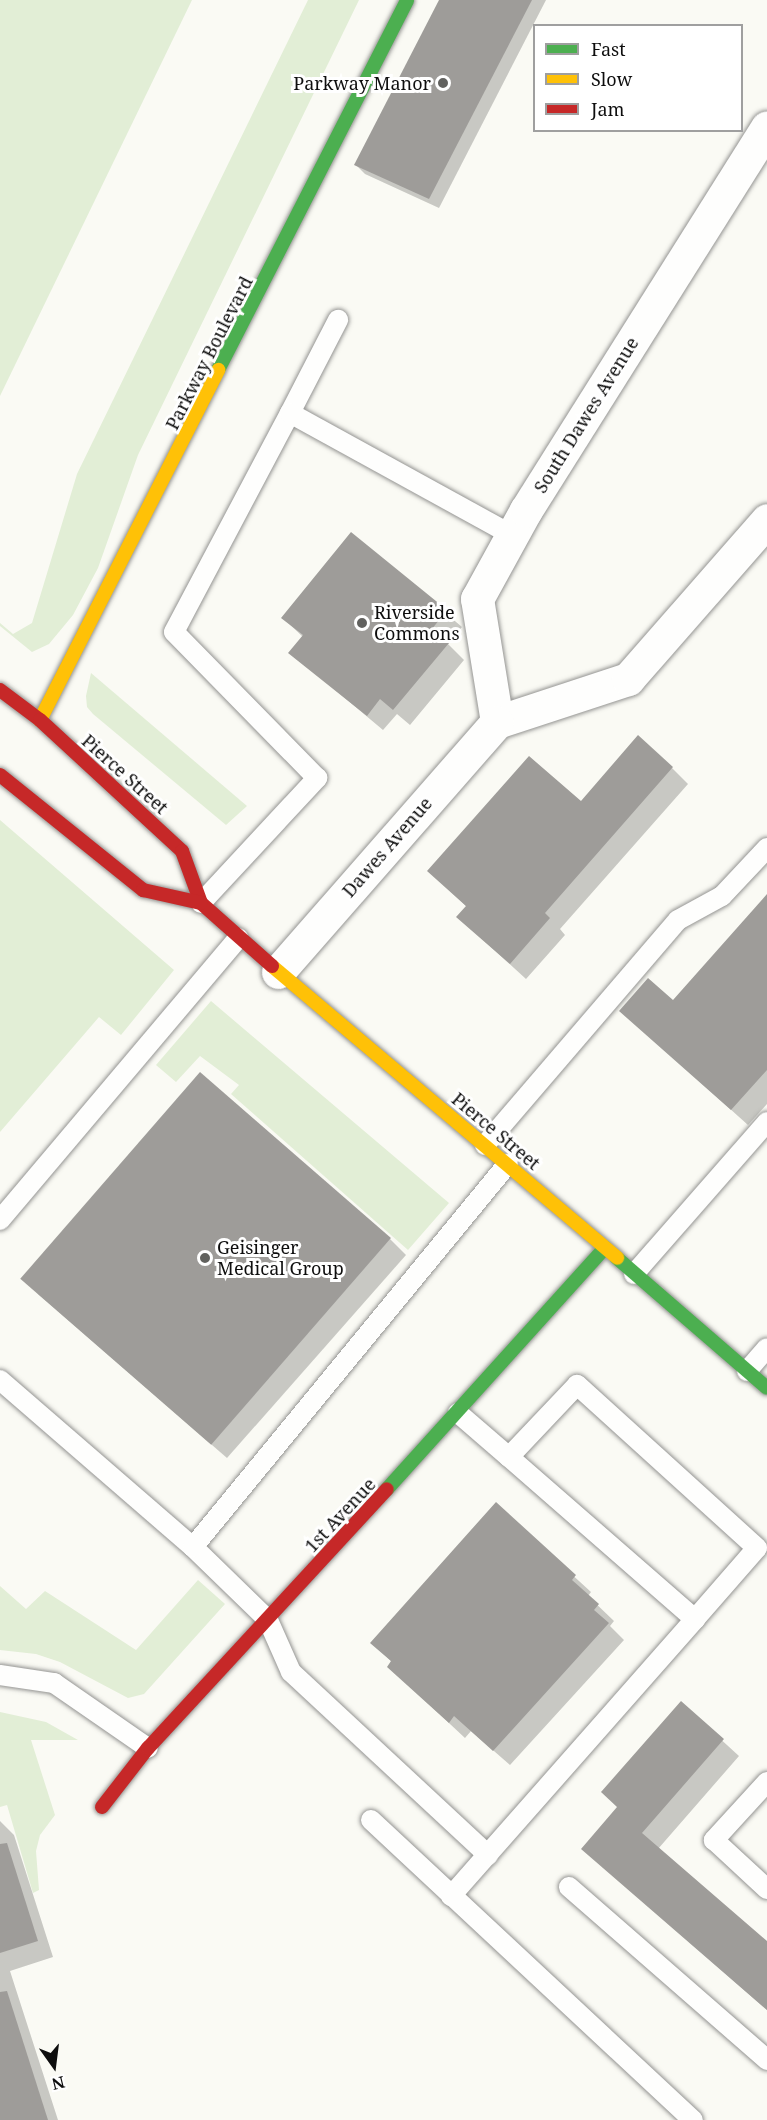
<!DOCTYPE html>
<html>
<head>
<meta charset="utf-8">
<style>
  body { margin:0 }
  #map { position:relative; width:767px; height:2120px; overflow:hidden; background:#fafaf4; font-family:"Noto Serif",serif }
  div>[style] { position:absolute }
  .green>* { inset:0; background:#e2eed6 }
  .shadow>* { inset:0; background:#0003 }
  .building>* { inset:0; background:#9e9c99; transform-origin:0 0 }
  .roads { filter:drop-shadow(0 0 2px #949492) drop-shadow(0 0 2px #949492) }
  .lane>* { height:20px; margin:-10px; padding:0 10px; transform-origin:10px; border-radius:10px; background:#fefefd }
  .street>* { height:33px; margin:-16.5px; padding:0 16.5px; transform-origin:16.5px; border-radius:16.5px; background:#fefefd }
  .fast>* { height:14px; margin:-7px; padding:0 7px; transform-origin:7px; border-radius:7px; background:#4caf50 }
  .slow>* { height:14px; margin:-7px; padding:0 7px; transform-origin:7px; border-radius:7px; background:#ffc107 }
  .jam>* { height:14px; margin:-7px; padding:0 7px; transform-origin:7px; border-radius:7px; background:#c62828 }
  .dots>* { width:16px; height:16px; translate:-50% -50%; box-sizing:border-box; border:3px solid #fff; border-radius:50% }
  span { translate:-50% -50%; white-space:nowrap; text-align:center; line-height:1.15; -webkit-text-stroke:6px #fff; paint-order:stroke }
  .poi-label { font-size:18px; color:#0e0e0e }
  .right { translate:-100% -50%; text-align:right }
  .left { translate:0 -50%; text-align:left }
  .street-label { font-size:18px; color:#0e0e0e }
  .legend { position:absolute; left:533px; top:24px; width:210px; height:108px; box-sizing:border-box; background:#fff; border:2px solid #9f9f9f; margin:0; padding:8px 10px; list-style:none; font-size:18px; color:#0e0e0e }
  .legend li { display:flex; align-items:center; gap:12px; height:30px }
  .legend b { width:30px; border:2px solid #9f9f9f }
  .north { position:absolute; left:24px; top:2036px; width:60px; height:60px; -webkit-text-stroke:4px #fff; paint-order:stroke; rotate:166deg; font-size:16px; font-weight:700; line-height:24px; text-align:center; color:#0e0e0e }
  .north::after { content:''; display:block; margin:auto; width:21px; height:27px; background:#0e0e0e; clip-path:polygon(50% 0,100% 100%,50% 72%,0 100%) }
</style>
</head>
<body>
<div id="map">
  <div class="green">
    <i style="clip-path:polygon(0 0,192px 0,0 396px)"></i>
    <i style="clip-path:polygon(308px 0,359px 0,138px 455px,98px 568px,73px 615px,49px 644px,32px 652px,0 626px,0 623px,13px 634px,32px 623px,77px 474px)"></i>
    <i style="clip-path:polygon(91px 673px,247px 806px,226px 825px,93px 714px,87px 707px,86px 696px)"></i>
    <i style="clip-path:polygon(0 820px,174px 970px,121px 1035px,99px 1017px,0 1132px)"></i>
    <i style="clip-path:polygon(211px 1001px,449px 1203px,408px 1250px,231px 1094px,239px 1085px,200px 1056px,176px 1082px,156px 1065px)"></i>
    <i style="clip-path:polygon(198px 1580px,225px 1604px,144px 1694px,128px 1698px,60px 1662px,36px 1654px,0 1650px,0 1586px,26px 1609px,45px 1591px,136px 1650px)"></i>
    <i style="clip-path:polygon(0 1712px,46px 1722px,78px 1740px,31px 1740px,55px 1815px,40px 1835px,36px 1851px,39px 1890px,33px 1893px,7px 1805px,0 1807px)"></i>
  </div>
  <div class="shadow">
    <i style="clip-path:polygon(440px 0,546px 0,439px 208px,365px 174px,356px 165px)"></i>
    <i style="clip-path:polygon(352px 534px,462px 627px,448px 644px,464px 660px,410px 725px,397px 714px,383px 730px,290px 652px,303px 637px,283px 618px)"></i>
    <i style="clip-path:polygon(672px 768px,688px 784px,560px 929px,565px 935px,526px 979px,458px 917px,467px 907px,429px 871px,581px 803px)"></i>
    <i style="clip-path:polygon(767px 897px,767px 1104px,748px 1125px,621px 1011px,673px 1002px)"></i>
    <i style="clip-path:polygon(390px 1239px,406px 1255px,227px 1458px,38px 1294px)"></i>
    <i style="clip-path:polygon(496px 1505px,591px 1592px,588px 1596px,614px 1621px,610px 1626px,624px 1640px,510px 1765px,471px 1731px,465px 1738px,405px 1682px,392px 1662px,372px 1643px)"></i>
    <i style="clip-path:polygon(681px 1703px,739px 1756px,658px 1849px,767px 1943px,767px 2010px,583px 1849px,619px 1808px)"></i>
    <i style="clip-path:polygon(0 1821px,14px 1835px,53px 1957px,10px 1971px,58px 2120px,0 2120px)"></i>
  </div>
  <div class="building">
    <i style="clip-path:polygon(439px 0,532px 0,429px 199px,354px 165px)"></i>
    <i style="clip-path:polygon(351px 532px,447px 610px,432px 629px,449px 643px,393px 710px,380px 699px,367px 716px,288px 653px,303px 635px,281px 618px)"></i>
    <i style="clip-path:polygon(638px 735px,673px 767px,545px 913px,550px 918px,510px 964px,456px 917px,466px 906px,427px 871px,529px 756px,581px 801px)"></i>
    <i style="clip-path:polygon(767px 894px,767px 1070px,731px 1110px,619px 1011px,648px 978px,673px 1000px)"></i>
    <i style="left:200px;top:1072px;width:253px;height:274px;rotate:41deg"></i>
    <i style="clip-path:polygon(496px 1502px,576px 1575px,572px 1580px,599px 1604px,594px 1610px,609px 1623px,493px 1751px,454px 1716px,449px 1723px,387px 1667px,391px 1661px,370px 1643px)"></i>
    <i style="clip-path:polygon(681px 1701px,724px 1739px,642px 1833px,767px 1941px,767px 2010px,581px 1849px,617px 1807px,601px 1792px)"></i>
    <i style="clip-path:polygon(7px 1843px,38px 1941px,0 1953px,0 1844px)"></i>
    <i style="clip-path:polygon(7px 1991px,48px 2120px,0 2120px,0 1992px)"></i>
  </div>
  <div class="roads">
    <div class="lane">
      <i style="left:290px;top:413px;width:105px;rotate:-62.7deg"></i>
      <i style="left:201px;top:903px;width:171px;rotate:-47.1deg"></i>
      <i style="left:317px;top:778px;width:204px;rotate:-134.4deg"></i>
      <i style="left:174px;top:632px;width:248px;rotate:-62.1deg"></i>
      <i style="left:290px;top:413px;width:253px;rotate:28.8deg"></i>
      <i style="left:485px;top:1145px;width:296px;rotate:-49.4deg"></i>
      <i style="left:678px;top:920px;width:50px;rotate:-28.6deg"></i>
      <i style="left:722px;top:896px;width:66px;rotate:-46.8deg"></i>
      <i style="left:0;top:1220px;width:369px;rotate:-49.8deg"></i>
      <i style="left:634px;top:1274px;width:202px;rotate:-48.8deg"></i>
      <i style="left:747px;top:1371px;width:30px;rotate:-49deg"></i>
      <i style="left:0;top:1380px;width:255px;rotate:40.9deg"></i>
      <i style="left:193px;top:1547px;width:105px;rotate:44.2deg"></i>
      <i style="left:268px;top:1620px;width:57px;rotate:66.1deg"></i>
      <i style="left:291px;top:1672px;width:269px;rotate:42.9deg"></i>
      <i style="left:458px;top:1413px;width:67px;rotate:40.8deg"></i>
      <i style="left:509px;top:1457px;width:247px;rotate:41.1deg"></i>
      <i style="left:695px;top:1619px;width:94px;rotate:-48.9deg"></i>
      <i style="left:757px;top:1548px;width:243px;rotate:-137.8deg"></i>
      <i style="left:577px;top:1385px;width:99px;rotate:133.4deg"></i>
      <i style="left:193px;top:1547px;width:496px;rotate:-50.6deg"></i>
      <i style="left:0;top:1675px;width:55px;rotate:8.4deg"></i>
      <i style="left:54px;top:1683px;width:114px;rotate:34.7deg"></i>
      <i style="left:767px;top:1782px;width:79px;rotate:132.4deg"></i>
      <i style="left:714px;top:1840px;width:72px;rotate:42.8deg"></i>
      <i style="left:371px;top:1820px;width:440px;rotate:43deg"></i>
      <i style="left:569px;top:1887px;width:263px;rotate:41.1deg"></i>
      <i style="left:451px;top:1896px;width:369px;rotate:-48.6deg"></i>
    </div>
    <div class="street">
      <i style="left:497px;top:722px;width:125px;rotate:-99.2deg"></i>
      <i style="left:477px;top:599px;width:102px;rotate:-61.2deg"></i>
      <i style="left:526px;top:510px;width:452px;rotate:-57.8deg"></i>
      <i style="left:497px;top:722px;width:138px;rotate:-18.2deg"></i>
      <i style="left:628px;top:679px;width:211px;rotate:-48.8deg"></i>
      <i style="left:278px;top:972px;width:332px;rotate:-48.8deg"></i>
    </div>
    <div class="fast">
      <i style="left:218px;top:370px;width:415px;rotate:-62.9deg"></i>
      <i style="left:617px;top:1258px;width:198px;rotate:40.9deg"></i>
      <i style="left:387px;top:1489px;width:325px;rotate:-47.9deg"></i>
    </div>
    <div class="slow">
      <i style="left:40px;top:720px;width:393px;rotate:-63deg"></i>
      <i style="left:272px;top:966px;width:452px;rotate:40.2deg"></i>
    </div>
    <div class="jam">
      <i style="left:0;top:690px;width:50px;rotate:36.9deg"></i>
      <i style="left:40px;top:720px;width:193px;rotate:42.7deg"></i>
      <i style="left:182px;top:851px;width:55px;rotate:69.9deg"></i>
      <i style="left:201px;top:903px;width:95px;rotate:41.6deg"></i>
      <i style="left:0;top:775px;width:184px;rotate:38.8deg"></i>
      <i style="left:143px;top:890px;width:59px;rotate:12.6deg"></i>
      <i style="left:102px;top:1807px;width:75px;rotate:-52.1deg"></i>
      <i style="left:148px;top:1748px;width:352px;rotate:-47.3deg"></i>
    </div>
  </div>
  <div class="dots">
    <i style="left:443px;top:83px;background:#61615e"></i>
    <i style="left:362px;top:623px;background:#61615e"></i>
    <i style="left:205px;top:1258px;background:#61615e"></i>
  </div>
  <div class="poi-label">
    <span class="right" style="left:431px;top:83px">Parkway Manor</span>
    <span class="left" style="left:374px;top:623px">Riverside<br>Commons</span>
    <span class="left" style="left:217px;top:1258px">Geisinger<br>Medical Group</span>
  </div>
  <div class="street-label">
    <span style="left:209px;top:353px;rotate:-63deg">Parkway Boulevard</span>
    <span style="left:586px;top:415px;rotate:-58deg">South Dawes Avenue</span>
    <span style="left:125px;top:774px;rotate:42deg">Pierce Street</span>
    <span style="left:387px;top:847px;rotate:-49deg">Dawes Avenue</span>
    <span style="left:496px;top:1131px;rotate:40deg">Pierce Street</span>
    <span style="left:340px;top:1515px;rotate:-47deg">1st Avenue</span>
  </div>
  <ul class="legend">
  <li><b style="height:8px;background:#4caf50"></b>Fast</li>
  <li><b style="height:8px;background:#ffc107"></b>Slow</li>
  <li><b style="height:8px;background:#c62828"></b>Jam</li>
  </ul>
  <div class="north">N</div>
</div>
</body>
</html>
